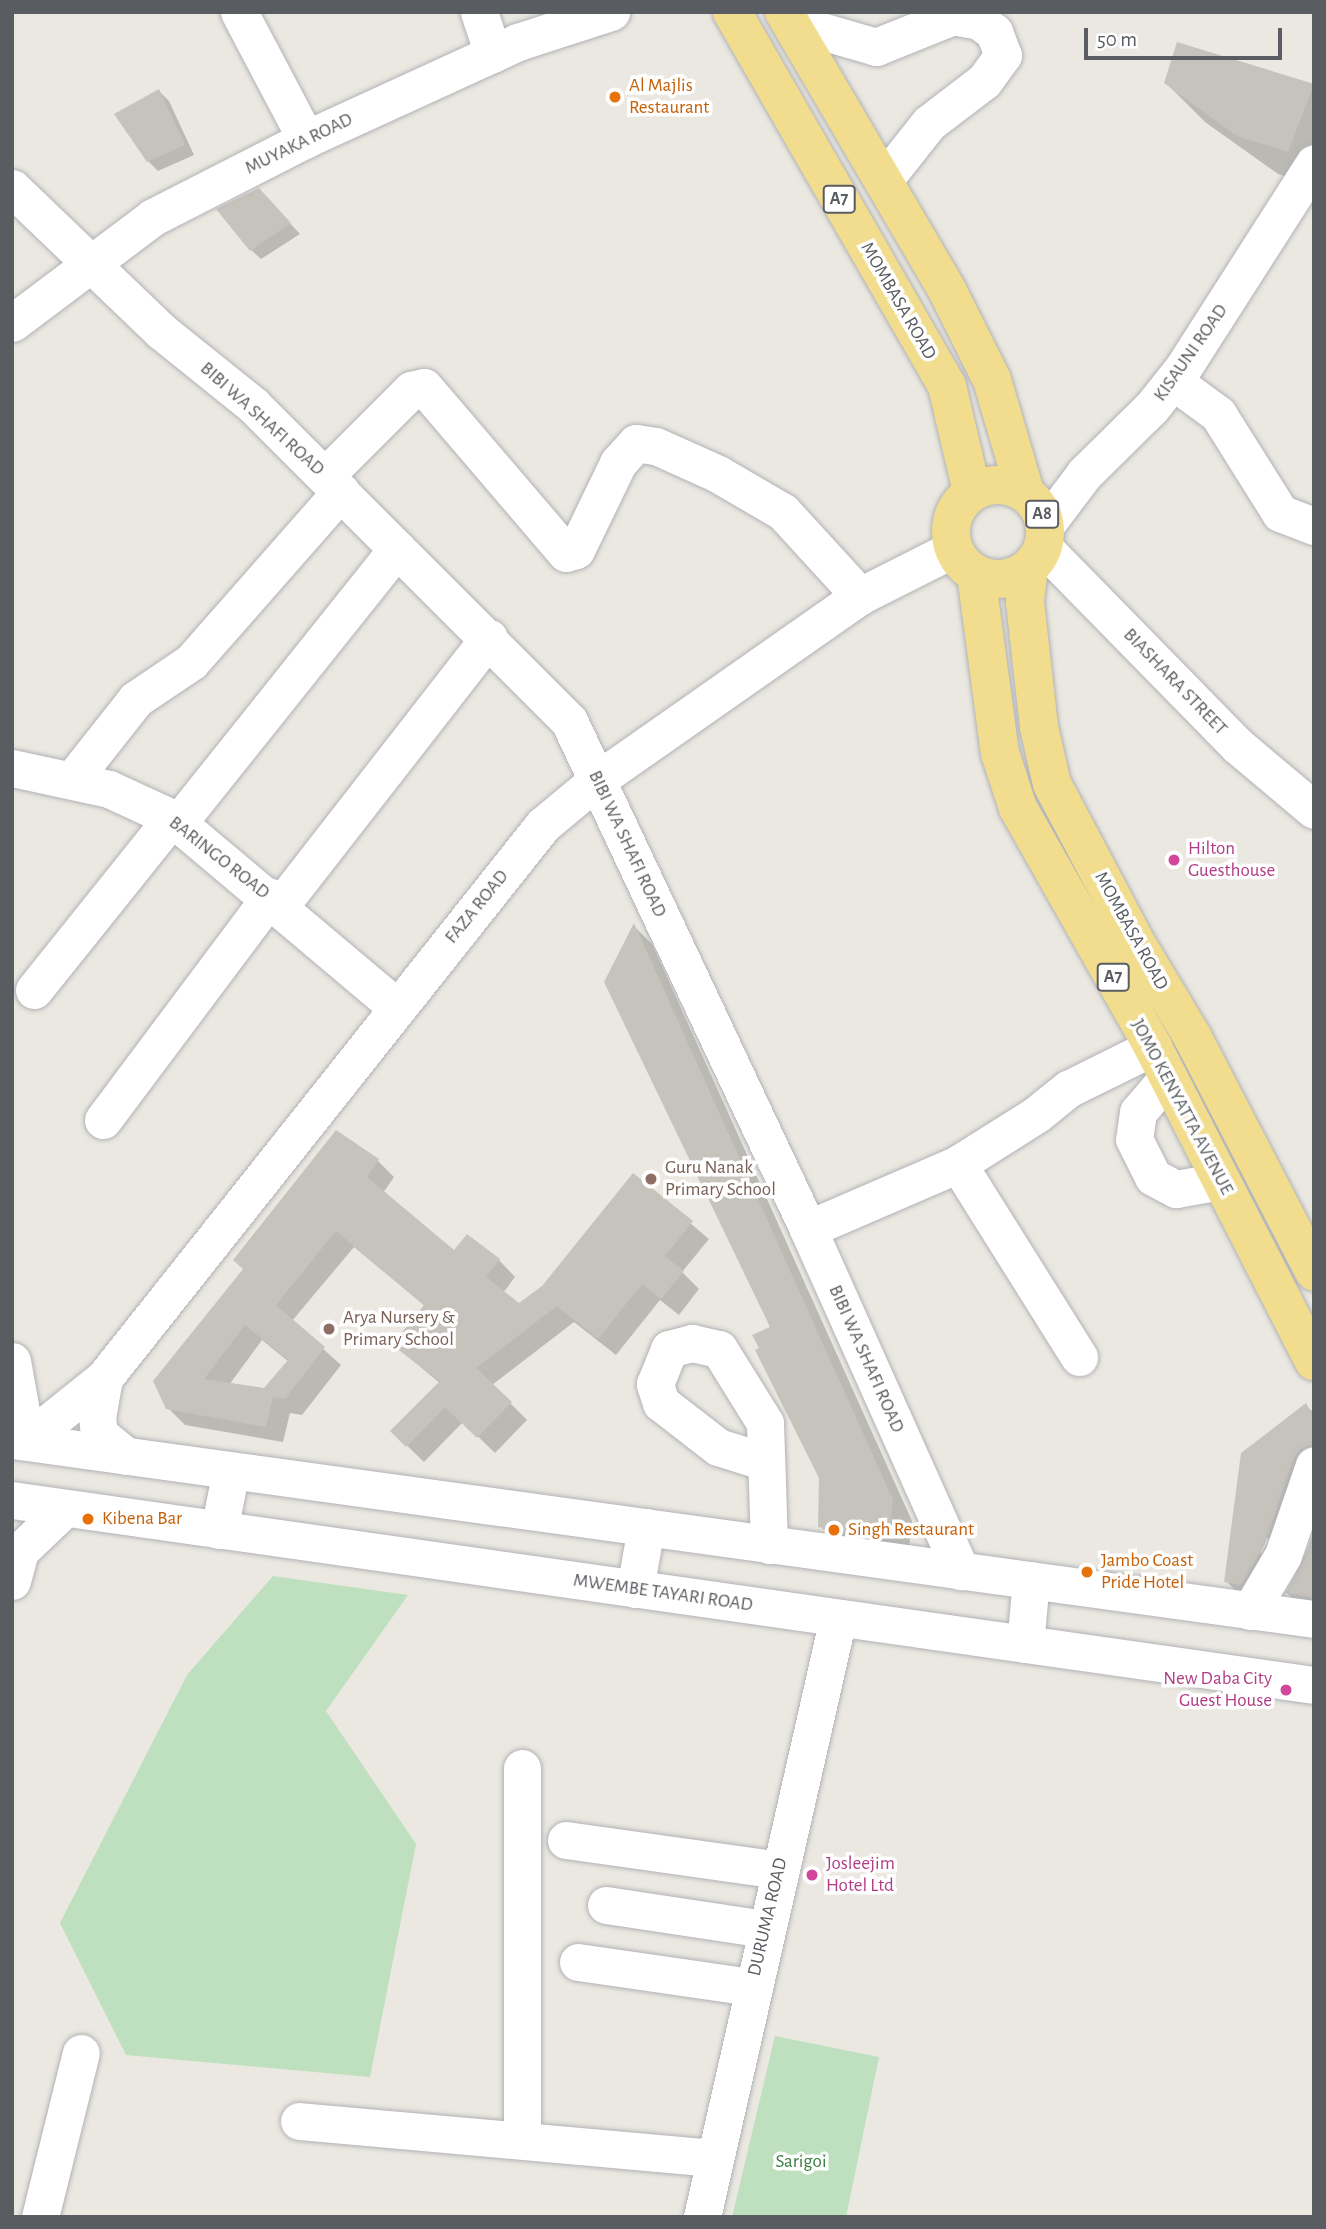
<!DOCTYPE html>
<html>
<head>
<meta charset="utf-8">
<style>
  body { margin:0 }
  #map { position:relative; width:1326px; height:2229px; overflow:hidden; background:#eae8e0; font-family:"Alegreya Sans",sans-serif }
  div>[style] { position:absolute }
  .green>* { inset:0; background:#bee0bf }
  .shadow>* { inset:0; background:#0003 }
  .building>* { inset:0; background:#c6c3bd }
  .roads { filter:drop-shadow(0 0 2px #b1b2b7) drop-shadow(0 0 2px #b1b2b7) }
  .minor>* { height:37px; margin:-18.5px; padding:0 18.5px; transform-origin:18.5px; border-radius:18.5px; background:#fff }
  .highway>* { height:38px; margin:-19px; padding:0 19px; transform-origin:19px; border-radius:19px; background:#f2dd8f }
  .highway>.ring { margin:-19px; padding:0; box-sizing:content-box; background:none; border:38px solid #f2dd8f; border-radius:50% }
  .dots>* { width:19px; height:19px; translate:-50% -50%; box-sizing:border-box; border:4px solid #fff; border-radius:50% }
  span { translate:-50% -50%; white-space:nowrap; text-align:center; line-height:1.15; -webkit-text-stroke:7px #fff; paint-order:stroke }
  .shield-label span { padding:2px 5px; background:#fff; border:2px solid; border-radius:5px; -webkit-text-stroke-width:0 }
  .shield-label { font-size:18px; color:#595c60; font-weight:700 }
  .food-label { font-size:19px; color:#c56008 }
  .left { translate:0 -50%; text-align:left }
  .street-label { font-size:19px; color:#595c60 }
  .hotel-label { font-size:19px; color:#b23c85 }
  .right { translate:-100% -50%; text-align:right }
  .education-label { font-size:19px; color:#785e54 }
  .park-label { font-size:19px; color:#3b7d40 }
  .frame { position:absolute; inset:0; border:14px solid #595c60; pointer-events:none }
  .scale { position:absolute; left:1084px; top:28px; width:198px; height:32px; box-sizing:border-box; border:4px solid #595c60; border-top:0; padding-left:9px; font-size:21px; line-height:24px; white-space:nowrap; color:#595c60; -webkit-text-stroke:5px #fff; paint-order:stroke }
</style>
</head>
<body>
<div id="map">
  <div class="green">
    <i style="clip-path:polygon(273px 1576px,408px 1595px,326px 1711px,416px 1844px,370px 2077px,126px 2055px,60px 1923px,187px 1675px)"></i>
    <i style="clip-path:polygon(775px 2036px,879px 2057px,846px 2217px,732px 2217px)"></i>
  </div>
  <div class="shadow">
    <i style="clip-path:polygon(1178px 44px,1314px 85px,1314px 186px,1278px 174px,1205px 122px,1166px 83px)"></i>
    <i style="clip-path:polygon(159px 91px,169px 101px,194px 155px,158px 171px,148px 161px)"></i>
    <i style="clip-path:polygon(268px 200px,300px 234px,261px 259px,251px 250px)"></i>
    <i style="clip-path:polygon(634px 926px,652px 944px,912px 1521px,908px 1557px,839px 1545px,820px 1526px,821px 1478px)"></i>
    <i style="clip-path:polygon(evenodd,377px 1160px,394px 1177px,383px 1193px,455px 1253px,499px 1260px,515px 1277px,503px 1293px,519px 1306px,544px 1287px,633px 1175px,709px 1239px,682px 1272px,699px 1289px,679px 1315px,660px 1300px,616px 1355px,574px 1322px,492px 1385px,527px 1420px,495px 1453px,463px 1422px,424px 1462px,392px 1431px,441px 1384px,394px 1345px,425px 1306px,354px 1247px,292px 1321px,341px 1365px,302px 1415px,290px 1413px,283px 1442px,185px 1425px,168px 1408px,377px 1160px,262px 1340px,289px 1362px,264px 1390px,229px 1385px,262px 1340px)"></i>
    <i style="clip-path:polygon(evenodd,1306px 1406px,1314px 1413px,1314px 1513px,1255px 1610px,1226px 1581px,1306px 1406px,1267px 1538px,1270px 1539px,1261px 1555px,1261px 1548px,1267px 1538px)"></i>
    <i style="clip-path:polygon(1314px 1535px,1314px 1620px,1287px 1593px)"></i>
  </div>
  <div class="building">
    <i style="clip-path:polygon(1177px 42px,1314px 84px,1288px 152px,1237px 136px,1164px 83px)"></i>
    <i style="clip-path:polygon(159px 89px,185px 145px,147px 162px,114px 114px)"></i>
    <i style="clip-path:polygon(259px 188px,291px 223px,250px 251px,216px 209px)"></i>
    <i style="clip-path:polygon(634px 923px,893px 1500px,889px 1539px,818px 1527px,819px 1478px,755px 1350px,759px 1348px,752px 1335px,770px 1327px,604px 982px)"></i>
    <i style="clip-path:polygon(evenodd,336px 1130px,379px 1159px,367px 1177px,454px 1250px,467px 1234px,500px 1259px,486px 1277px,519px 1303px,542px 1286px,633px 1173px,693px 1221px,665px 1256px,684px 1271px,661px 1299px,642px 1284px,598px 1339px,557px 1306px,476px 1368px,512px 1402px,477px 1438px,445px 1407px,406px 1447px,390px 1431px,440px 1381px,392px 1345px,424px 1305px,336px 1231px,276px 1305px,325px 1347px,285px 1399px,273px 1397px,266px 1427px,166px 1409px,153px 1381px,243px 1269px,233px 1260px,336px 1130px,245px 1325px,288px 1360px,264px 1388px,204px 1379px,245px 1325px)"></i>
    <i style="clip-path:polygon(1306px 1403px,1314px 1417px,1314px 1445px,1301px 1449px,1294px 1458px,1264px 1546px,1241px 1585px,1224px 1582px,1241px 1453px)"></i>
    <i style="clip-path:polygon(1314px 1530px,1314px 1598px,1285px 1593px,1303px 1562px)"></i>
  </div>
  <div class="roads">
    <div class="minor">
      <i style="left:239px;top:12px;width:144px;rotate:62.2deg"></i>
      <i style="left:479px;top:12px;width:44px;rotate:71.6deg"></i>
      <i style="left:790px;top:22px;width:90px;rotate:16.2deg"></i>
      <i style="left:876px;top:47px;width:83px;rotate:-21.9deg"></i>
      <i style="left:953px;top:16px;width:26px;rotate:11deg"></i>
      <i style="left:979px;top:21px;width:19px;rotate:36deg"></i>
      <i style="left:994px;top:32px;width:25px;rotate:69deg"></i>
      <i style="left:1003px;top:55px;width:32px;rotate:126deg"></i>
      <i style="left:984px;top:81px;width:69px;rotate:142.6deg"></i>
      <i style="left:929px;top:123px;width:74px;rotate:128.4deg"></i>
      <i style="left:12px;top:188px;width:207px;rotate:43.8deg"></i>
      <i style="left:161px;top:331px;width:118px;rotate:38.8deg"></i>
      <i style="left:253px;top:405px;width:447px;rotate:45deg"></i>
      <i style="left:569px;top:721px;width:561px;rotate:64.8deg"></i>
      <i style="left:808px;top:1229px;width:375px;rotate:65.9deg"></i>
      <i style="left:12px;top:323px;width:176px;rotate:-36.9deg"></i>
      <i style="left:153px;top:217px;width:172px;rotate:-27deg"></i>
      <i style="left:306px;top:139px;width:233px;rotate:-24.6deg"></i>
      <i style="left:518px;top:42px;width:98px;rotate:-17.9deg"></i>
      <i style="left:1173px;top:381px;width:56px;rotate:36.3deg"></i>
      <i style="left:1218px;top:414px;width:117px;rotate:57.9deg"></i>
      <i style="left:1280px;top:513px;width:36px;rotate:21deg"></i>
      <i style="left:325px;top:476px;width:122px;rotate:-45deg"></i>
      <i style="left:411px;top:390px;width:13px;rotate:-13deg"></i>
      <i style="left:424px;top:387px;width:218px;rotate:49.5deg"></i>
      <i style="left:566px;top:553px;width:10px;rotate:-17deg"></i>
      <i style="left:576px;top:550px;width:97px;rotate:-64.2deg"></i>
      <i style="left:618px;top:463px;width:27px;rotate:-48deg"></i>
      <i style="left:636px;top:443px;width:20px;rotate:9deg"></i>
      <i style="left:656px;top:446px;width:68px;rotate:24.3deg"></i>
      <i style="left:718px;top:474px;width:75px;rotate:30.3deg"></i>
      <i style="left:783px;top:512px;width:114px;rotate:47.5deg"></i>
      <i style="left:1045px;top:526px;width:65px;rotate:-53.1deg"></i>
      <i style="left:1084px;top:474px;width:95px;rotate:-44.6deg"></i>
      <i style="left:1152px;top:407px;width:50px;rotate:-51.5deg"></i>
      <i style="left:1183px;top:368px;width:243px;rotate:-57.4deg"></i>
      <i style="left:1043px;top:547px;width:279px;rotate:45.6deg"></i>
      <i style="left:1238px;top:746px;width:99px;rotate:40.1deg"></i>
      <i style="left:12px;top:768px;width:99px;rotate:12.2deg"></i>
      <i style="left:109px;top:789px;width:69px;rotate:24.7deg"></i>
      <i style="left:172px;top:818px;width:292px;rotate:40.1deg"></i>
      <i style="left:72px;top:780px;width:103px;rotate:-51.7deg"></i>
      <i style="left:136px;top:699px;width:66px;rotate:-33.9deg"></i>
      <i style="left:191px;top:662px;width:227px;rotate:-48.7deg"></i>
      <i style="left:178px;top:823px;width:351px;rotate:-51.4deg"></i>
      <i style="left:280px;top:906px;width:340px;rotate:-52.1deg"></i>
      <i style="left:34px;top:990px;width:221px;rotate:-51.3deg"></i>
      <i style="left:1168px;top:1077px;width:46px;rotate:130.6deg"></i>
      <i style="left:1138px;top:1112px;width:27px;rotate:98deg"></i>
      <i style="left:1134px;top:1139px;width:42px;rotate:63.4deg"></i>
      <i style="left:1153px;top:1177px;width:26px;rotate:28deg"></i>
      <i style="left:1176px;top:1189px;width:46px;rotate:-10.1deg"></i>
      <i style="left:103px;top:1120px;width:279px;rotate:-53.2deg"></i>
      <i style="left:958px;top:1164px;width:228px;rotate:57.9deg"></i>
      <i style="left:808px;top:1229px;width:163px;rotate:-23.4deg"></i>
      <i style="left:958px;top:1164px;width:93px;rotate:-32.3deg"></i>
      <i style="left:1037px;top:1114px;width:40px;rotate:-39deg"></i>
      <i style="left:1068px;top:1089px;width:95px;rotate:-26.3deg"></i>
      <i style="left:12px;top:1361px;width:73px;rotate:79.8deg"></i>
      <i style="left:104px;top:1378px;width:39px;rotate:100deg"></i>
      <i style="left:97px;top:1416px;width:18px;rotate:84deg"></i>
      <i style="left:99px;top:1434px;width:35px;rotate:39deg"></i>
      <i style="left:12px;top:1437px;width:39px;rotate:-21deg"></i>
      <i style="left:48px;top:1423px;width:72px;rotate:-38.8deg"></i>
      <i style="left:104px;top:1378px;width:706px;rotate:-51.56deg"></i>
      <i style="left:543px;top:825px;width:70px;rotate:-39.8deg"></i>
      <i style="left:597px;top:780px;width:321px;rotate:-35deg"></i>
      <i style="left:860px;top:596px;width:104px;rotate:-26.8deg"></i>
      <i style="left:12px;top:1440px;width:1314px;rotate:7.83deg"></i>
      <i style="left:766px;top:1462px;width:50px;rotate:-162.6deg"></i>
      <i style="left:718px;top:1447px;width:72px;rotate:-142.3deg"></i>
      <i style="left:661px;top:1403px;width:20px;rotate:-108deg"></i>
      <i style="left:655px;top:1384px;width:38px;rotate:-68deg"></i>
      <i style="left:669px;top:1349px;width:24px;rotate:-15deg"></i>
      <i style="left:692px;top:1343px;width:28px;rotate:13deg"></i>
      <i style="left:719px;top:1349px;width:87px;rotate:58.1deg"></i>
      <i style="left:765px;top:1423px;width:122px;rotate:88.1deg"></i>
      <i style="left:12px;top:1500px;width:1315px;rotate:8.09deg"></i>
      <i style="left:219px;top:1530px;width:61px;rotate:-78.7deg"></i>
      <i style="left:12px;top:1581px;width:31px;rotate:-75deg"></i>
      <i style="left:20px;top:1551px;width:62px;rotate:-43.7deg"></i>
      <i style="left:635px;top:1589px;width:63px;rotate:-79.9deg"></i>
      <i style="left:1250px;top:1611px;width:65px;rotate:-59.5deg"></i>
      <i style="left:1283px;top:1555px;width:95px;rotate:-71deg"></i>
      <i style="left:1025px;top:1644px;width:64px;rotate:-84.6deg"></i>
      <i style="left:566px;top:1840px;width:215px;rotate:8deg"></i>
      <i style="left:606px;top:1905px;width:161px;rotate:8.6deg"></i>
      <i style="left:578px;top:1962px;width:175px;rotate:8.2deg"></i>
      <i style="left:299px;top:2121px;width:415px;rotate:5.1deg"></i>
      <i style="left:522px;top:2140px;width:372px;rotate:-90deg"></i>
      <i style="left:40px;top:2217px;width:169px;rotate:-76deg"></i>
      <i style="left:702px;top:2217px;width:614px;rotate:-77.21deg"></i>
    </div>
    <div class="highway">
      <i style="left:732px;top:12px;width:431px;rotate:60.1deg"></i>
      <i style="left:947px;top:386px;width:109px;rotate:76.7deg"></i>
      <i style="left:784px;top:12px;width:324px;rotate:59.6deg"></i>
      <i style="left:948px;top:292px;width:98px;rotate:63.4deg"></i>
      <i style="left:992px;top:380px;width:117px;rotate:73.6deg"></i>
      <i class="ring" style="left:951px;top:485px;width:56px;height:56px"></i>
      <i style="left:1029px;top:568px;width:34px;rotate:97deg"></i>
      <i style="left:1025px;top:602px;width:126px;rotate:83.6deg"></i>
      <i style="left:1039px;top:727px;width:58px;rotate:77.2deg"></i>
      <i style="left:1052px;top:784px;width:178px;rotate:62.1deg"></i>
      <i style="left:1135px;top:941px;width:113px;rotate:59.1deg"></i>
      <i style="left:1193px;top:1038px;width:263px;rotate:62.6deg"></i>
      <i style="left:976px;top:574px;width:181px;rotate:82.4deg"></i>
      <i style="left:1000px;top:753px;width:58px;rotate:71.9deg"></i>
      <i style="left:1018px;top:808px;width:274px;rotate:60.5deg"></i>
      <i style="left:1153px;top:1047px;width:353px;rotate:62.9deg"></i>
    </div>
  </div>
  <div class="dots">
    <i style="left:615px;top:97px;background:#e8710a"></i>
    <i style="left:1174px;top:860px;background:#d1479c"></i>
    <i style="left:651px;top:1179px;background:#8d6e63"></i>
    <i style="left:329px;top:1329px;background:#8d6e63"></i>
    <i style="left:88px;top:1519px;background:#e8710a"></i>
    <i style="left:834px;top:1530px;background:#e8710a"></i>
    <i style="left:1087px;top:1572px;background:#e8710a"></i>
    <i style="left:1286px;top:1690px;background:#d1479c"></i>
    <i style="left:812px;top:1875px;background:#d1479c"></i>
  </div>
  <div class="shield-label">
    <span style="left:839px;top:199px">A7</span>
    <span style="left:1042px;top:514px">A8</span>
    <span style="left:1113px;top:977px">A7</span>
  </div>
  <div class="food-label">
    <span class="left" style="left:629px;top:97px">Al Majlis<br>Restaurant</span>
    <span class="left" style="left:102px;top:1519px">Kibena Bar</span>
    <span class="left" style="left:848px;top:1530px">Singh Restaurant</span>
    <span class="left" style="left:1101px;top:1572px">Jambo Coast<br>Pride Hotel</span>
  </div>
  <div class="street-label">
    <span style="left:299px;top:144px;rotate:-26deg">MUYAKA ROAD</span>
    <span style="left:898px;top:301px;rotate:60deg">MOMBASA ROAD</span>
    <span style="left:1191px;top:353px;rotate:-55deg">KISAUNI ROAD</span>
    <span style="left:262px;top:419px;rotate:42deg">BIBI WA SHAFI ROAD</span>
    <span style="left:1175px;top:682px;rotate:46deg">BIASHARA STREET</span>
    <span style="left:627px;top:844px;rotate:65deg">BIBI WA SHAFI ROAD</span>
    <span style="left:219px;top:858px;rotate:38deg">BARINGO ROAD</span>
    <span style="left:477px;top:907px;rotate:-51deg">FAZA ROAD</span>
    <span style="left:1131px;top:931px;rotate:61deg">MOMBASA ROAD</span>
    <span style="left:1182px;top:1107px;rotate:62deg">JOMO KENYATTA AVENUE</span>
    <span style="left:866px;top:1359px;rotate:66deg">BIBI WA SHAFI ROAD</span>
    <span style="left:663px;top:1593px;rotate:8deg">MWEMBE TAYARI ROAD</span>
    <span style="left:768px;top:1917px;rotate:-77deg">DURUMA ROAD</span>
  </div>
  <div class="hotel-label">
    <span class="left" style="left:1188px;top:860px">Hilton<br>Guesthouse</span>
    <span class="right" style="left:1272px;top:1690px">New Daba City<br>Guest House</span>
    <span class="left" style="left:826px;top:1875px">Josleejim<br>Hotel Ltd</span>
  </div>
  <div class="education-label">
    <span class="left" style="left:665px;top:1179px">Guru Nanak<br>Primary School</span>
    <span class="left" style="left:343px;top:1329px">Arya Nursery &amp;<br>Primary School</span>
  </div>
  <div class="park-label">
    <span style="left:801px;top:2162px">Sarigoi</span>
  </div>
  <div class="frame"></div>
  <div class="scale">50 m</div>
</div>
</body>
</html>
